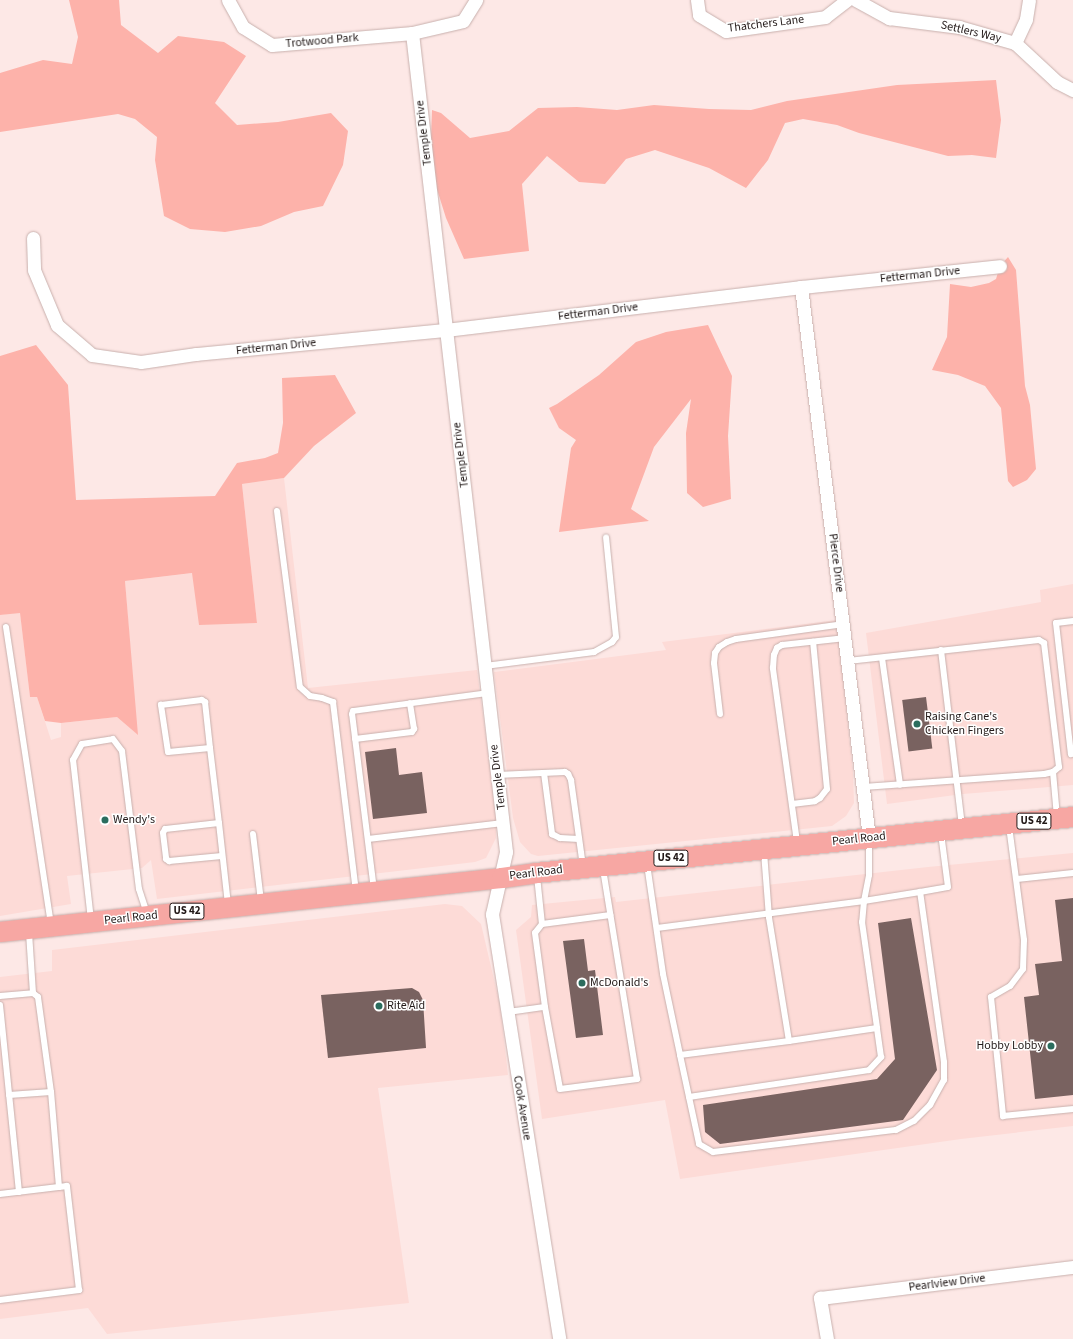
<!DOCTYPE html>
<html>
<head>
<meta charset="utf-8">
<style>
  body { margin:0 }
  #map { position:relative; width:1073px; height:1339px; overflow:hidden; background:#fde8e6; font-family:"Source Sans 3",sans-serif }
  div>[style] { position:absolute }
  .built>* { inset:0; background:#fddbd7 }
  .green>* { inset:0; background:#fdb2aa }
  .building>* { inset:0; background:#796260; transform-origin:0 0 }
  .roads { filter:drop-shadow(0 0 1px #c8b0ad) drop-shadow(0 0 1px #c8b0ad) }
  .lane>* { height:6px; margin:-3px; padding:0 3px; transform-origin:3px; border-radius:3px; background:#fff }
  .street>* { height:13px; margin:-6.5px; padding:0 6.5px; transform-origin:6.5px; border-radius:6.5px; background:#fff }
  .primary>* { height:20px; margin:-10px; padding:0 10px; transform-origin:10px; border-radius:10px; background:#f7a7a3 }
  .dots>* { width:11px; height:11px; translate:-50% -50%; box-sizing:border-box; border:2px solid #fff; border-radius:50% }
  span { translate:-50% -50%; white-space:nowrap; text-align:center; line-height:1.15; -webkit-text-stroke:3px #fff; paint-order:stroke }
  .shield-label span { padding:1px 3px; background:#fff; border:1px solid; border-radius:3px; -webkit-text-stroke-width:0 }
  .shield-label { font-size:11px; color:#221918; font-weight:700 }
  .street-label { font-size:12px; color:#221918 }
  .poi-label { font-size:12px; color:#221918 }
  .left { translate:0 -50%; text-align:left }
  .right { translate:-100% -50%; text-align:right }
</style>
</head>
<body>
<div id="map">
  <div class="built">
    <i style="clip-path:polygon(284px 478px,308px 688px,477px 670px,496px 814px,496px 838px,486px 858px,475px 862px,157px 899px,151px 860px,142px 868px,67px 876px,71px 904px,0 916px,0 615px,20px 612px,30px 697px,37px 697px,51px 740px,61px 737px,61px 723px,117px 717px,137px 734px,125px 581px,193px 573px,257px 623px,242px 484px)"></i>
    <i style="clip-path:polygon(1073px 584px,1073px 785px,963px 794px,887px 804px,866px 633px,1041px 602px,1040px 590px)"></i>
    <i style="clip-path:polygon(837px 620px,853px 772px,854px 803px,846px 816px,832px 826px,538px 856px,531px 854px,520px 842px,513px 818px,494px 672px,666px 650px,662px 642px)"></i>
    <i style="clip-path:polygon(1073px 853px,1073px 1126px,961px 1139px,680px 1179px,665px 1100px,542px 1119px,516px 930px,531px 917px,532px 905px,615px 897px,616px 902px,928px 867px)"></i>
    <i style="clip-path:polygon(445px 904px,462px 906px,481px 924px,500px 1005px,508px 1075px,378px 1088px,409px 1303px,107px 1334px,88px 1308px,0 1319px,0 977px,52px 971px,52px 950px)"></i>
  </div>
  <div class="green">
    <i style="clip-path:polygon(69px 0,119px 0,121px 25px,158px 53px,178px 36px,224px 42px,246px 56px,215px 103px,237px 125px,278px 122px,331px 113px,348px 131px,343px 165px,323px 206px,294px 212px,261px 226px,225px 232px,190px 229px,164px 216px,155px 160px,157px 137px,135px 119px,118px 114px,0 132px,0 73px,43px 60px,72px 64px,78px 37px)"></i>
    <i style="clip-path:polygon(996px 80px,1001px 120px,996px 158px,972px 155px,948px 156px,859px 133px,837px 125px,803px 119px,785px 123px,768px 160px,746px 188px,709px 168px,655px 150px,626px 159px,605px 184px,579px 182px,547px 156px,522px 184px,529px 251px,464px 259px,446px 218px,430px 167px,432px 110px,441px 113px,470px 138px,509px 131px,538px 108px,577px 107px,617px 110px,654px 105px,709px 109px,751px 110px,787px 101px,897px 85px)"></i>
    <i style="clip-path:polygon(1008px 257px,1016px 270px,1025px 386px,1030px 405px,1036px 469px,1027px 480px,1013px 487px,1008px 481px,1001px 408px,985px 386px,958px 375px,932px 370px,947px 337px,950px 284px,971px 287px,989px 283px,996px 279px,1000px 266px)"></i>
    <i style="clip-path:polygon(708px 325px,732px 376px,728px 436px,731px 499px,703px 507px,687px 493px,686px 433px,691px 399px,654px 447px,631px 509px,649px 521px,559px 532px,571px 448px,576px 440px,559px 428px,549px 408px,557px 404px,599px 375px,636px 342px,666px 332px)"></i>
    <i style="clip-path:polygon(36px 345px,68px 385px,76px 500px,215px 496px,237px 463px,265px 458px,278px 453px,283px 423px,282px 378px,335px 375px,356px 413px,314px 446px,284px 478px,242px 484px,257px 623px,199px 625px,192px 573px,125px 581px,138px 735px,117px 717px,61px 723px,45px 721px,37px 697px,30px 697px,20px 613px,0 615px,0 356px)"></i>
  </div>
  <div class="building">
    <i style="left:926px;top:697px;width:52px;height:24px;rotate:83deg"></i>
    <i style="clip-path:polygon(396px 748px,399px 775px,422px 772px,427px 813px,373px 819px,365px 752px)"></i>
    <i style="clip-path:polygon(1073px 898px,1073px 1095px,1035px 1099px,1024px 997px,1039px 995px,1035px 964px,1062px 961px,1055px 900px)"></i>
    <i style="clip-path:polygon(911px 918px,937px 1070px,903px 1120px,720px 1144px,705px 1132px,703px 1105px,877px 1079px,895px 1059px,878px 923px)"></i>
    <i style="clip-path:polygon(584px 939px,588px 971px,595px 970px,603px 1035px,576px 1038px,563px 941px)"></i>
    <i style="clip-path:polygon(412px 988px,419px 992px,423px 1000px,426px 1048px,328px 1058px,321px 995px)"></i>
  </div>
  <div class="roads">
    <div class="lane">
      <i style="left:277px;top:511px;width:177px;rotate:82.6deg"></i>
      <i style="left:300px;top:687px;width:13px;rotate:42deg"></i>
      <i style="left:310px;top:696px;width:12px;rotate:9deg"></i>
      <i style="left:322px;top:698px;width:12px;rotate:20deg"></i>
      <i style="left:333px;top:702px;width:190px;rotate:83.1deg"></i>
      <i style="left:1073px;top:621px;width:17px;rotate:173deg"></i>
      <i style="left:1056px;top:623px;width:132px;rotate:83.5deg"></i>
      <i style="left:1071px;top:754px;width:2px;rotate:-27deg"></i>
      <i style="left:6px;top:627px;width:301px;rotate:81.4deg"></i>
      <i style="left:941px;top:650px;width:177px;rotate:83.2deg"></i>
      <i style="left:882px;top:658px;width:128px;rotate:81.9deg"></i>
      <i style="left:848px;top:661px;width:192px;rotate:-6.3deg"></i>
      <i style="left:1039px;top:640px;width:6px;rotate:31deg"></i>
      <i style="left:1044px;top:643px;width:125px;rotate:83.1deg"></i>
      <i style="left:1059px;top:767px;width:8px;rotate:140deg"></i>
      <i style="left:1053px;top:772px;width:9px;rotate:167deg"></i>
      <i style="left:1044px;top:774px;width:181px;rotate:175.9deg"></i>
      <i style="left:485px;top:666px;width:110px;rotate:-7.3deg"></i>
      <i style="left:594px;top:652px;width:21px;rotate:-29deg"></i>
      <i style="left:612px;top:642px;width:6px;rotate:-51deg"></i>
      <i style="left:616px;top:637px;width:100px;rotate:-95.7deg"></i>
      <i style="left:720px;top:714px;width:51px;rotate:-96.7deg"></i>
      <i style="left:714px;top:663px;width:10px;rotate:-84deg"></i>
      <i style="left:715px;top:653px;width:7px;rotate:-56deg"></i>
      <i style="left:719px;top:647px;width:9px;rotate:-32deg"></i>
      <i style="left:727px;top:642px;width:9px;rotate:-18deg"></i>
      <i style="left:736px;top:639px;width:109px;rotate:-7.9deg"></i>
      <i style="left:355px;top:739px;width:57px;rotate:-7deg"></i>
      <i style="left:412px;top:732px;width:4px;rotate:-56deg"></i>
      <i style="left:414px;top:729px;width:26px;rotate:-99deg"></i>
      <i style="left:210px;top:748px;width:42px;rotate:174.6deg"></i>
      <i style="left:168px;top:752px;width:48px;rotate:-98.5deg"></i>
      <i style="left:161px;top:705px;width:41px;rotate:-7deg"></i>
      <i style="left:202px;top:700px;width:4px;rotate:34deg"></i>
      <i style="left:205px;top:702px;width:46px;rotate:83.8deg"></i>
      <i style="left:210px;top:748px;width:76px;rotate:83.2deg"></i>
      <i style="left:219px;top:823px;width:81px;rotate:83.7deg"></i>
      <i style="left:1053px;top:772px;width:45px;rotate:84.9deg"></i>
      <i style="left:544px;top:773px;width:62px;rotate:82.5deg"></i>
      <i style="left:552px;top:834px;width:9px;rotate:27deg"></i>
      <i style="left:560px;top:838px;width:19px;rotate:3deg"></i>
      <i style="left:497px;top:775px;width:68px;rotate:-2.5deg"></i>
      <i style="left:565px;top:772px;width:4px;rotate:34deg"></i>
      <i style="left:568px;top:774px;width:7px;rotate:63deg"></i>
      <i style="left:571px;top:780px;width:87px;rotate:82.1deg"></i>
      <i style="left:792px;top:804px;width:23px;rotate:-7deg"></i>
      <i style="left:815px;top:801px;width:6px;rotate:-31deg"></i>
      <i style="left:820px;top:798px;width:11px;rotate:-52deg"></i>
      <i style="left:827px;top:789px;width:148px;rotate:-95.4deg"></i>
      <i style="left:219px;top:823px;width:54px;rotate:173.7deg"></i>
      <i style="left:165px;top:829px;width:4px;rotate:117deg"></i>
      <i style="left:163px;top:833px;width:26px;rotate:83deg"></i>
      <i style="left:166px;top:859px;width:4px;rotate:34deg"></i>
      <i style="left:169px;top:861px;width:53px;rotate:-5.4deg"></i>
      <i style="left:1009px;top:826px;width:115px;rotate:82.5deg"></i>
      <i style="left:1024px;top:940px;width:29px;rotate:92deg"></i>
      <i style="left:1023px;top:969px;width:21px;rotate:127deg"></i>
      <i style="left:1010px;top:986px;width:22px;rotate:150deg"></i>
      <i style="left:991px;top:997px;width:120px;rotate:84.2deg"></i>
      <i style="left:1003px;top:1116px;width:70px;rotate:-5.7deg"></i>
      <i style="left:253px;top:834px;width:67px;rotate:83.2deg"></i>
      <i style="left:368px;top:839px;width:136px;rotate:-6.8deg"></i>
      <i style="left:797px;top:842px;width:176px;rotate:-97.9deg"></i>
      <i style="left:773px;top:668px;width:13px;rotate:-86deg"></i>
      <i style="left:774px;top:655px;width:8px;rotate:-67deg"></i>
      <i style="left:777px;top:648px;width:6px;rotate:-31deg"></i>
      <i style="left:782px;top:645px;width:64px;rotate:-6.2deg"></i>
      <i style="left:647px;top:864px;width:111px;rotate:81.7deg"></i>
      <i style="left:663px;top:974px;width:83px;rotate:78.1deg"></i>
      <i style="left:680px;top:1055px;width:110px;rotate:-7.3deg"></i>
      <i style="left:789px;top:1041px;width:126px;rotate:-99.2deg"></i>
      <i style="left:769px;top:917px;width:65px;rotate:-94.4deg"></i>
      <i style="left:537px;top:876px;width:48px;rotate:84.1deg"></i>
      <i style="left:542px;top:924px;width:11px;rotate:128deg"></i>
      <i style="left:535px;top:933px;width:75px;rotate:82.3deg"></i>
      <i style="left:545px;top:1007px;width:83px;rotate:79.6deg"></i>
      <i style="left:560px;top:1089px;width:78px;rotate:-7.4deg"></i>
      <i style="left:637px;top:1079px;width:214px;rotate:-99.2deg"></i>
      <i style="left:1017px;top:879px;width:56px;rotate:-6.1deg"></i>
      <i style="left:374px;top:890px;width:177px;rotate:-97.1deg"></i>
      <i style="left:352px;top:714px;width:3px;rotate:-72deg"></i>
      <i style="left:353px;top:711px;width:136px;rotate:-7.6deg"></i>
      <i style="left:920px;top:892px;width:28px;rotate:-10deg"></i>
      <i style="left:948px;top:887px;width:54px;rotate:-97.4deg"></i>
      <i style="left:91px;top:920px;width:161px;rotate:-96.4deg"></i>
      <i style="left:73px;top:760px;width:18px;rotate:-61deg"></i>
      <i style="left:82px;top:744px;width:31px;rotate:-9deg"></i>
      <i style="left:113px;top:739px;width:15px;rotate:53deg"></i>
      <i style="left:122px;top:751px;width:139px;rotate:83deg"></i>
      <i style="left:139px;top:889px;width:26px;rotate:72deg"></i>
      <i style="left:542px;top:924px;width:69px;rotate:-7.5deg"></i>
      <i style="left:657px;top:928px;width:209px;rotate:-7.4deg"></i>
      <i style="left:864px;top:901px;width:21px;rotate:95deg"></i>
      <i style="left:862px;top:922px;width:107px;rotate:81.9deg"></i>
      <i style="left:877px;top:1028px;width:89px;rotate:171.6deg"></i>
      <i style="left:0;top:996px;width:33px;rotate:-5deg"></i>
      <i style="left:33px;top:993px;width:61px;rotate:-93.8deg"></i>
      <i style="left:0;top:1005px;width:188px;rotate:84.2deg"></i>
      <i style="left:508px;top:1012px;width:37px;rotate:-8deg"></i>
      <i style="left:680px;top:1055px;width:91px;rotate:77.9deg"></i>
      <i style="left:699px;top:1144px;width:16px;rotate:30deg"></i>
      <i style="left:713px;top:1152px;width:184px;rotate:-6.9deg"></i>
      <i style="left:896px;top:1130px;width:20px;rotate:-27deg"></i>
      <i style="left:914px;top:1121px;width:23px;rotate:-45deg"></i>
      <i style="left:930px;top:1105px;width:29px;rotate:-61deg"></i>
      <i style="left:944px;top:1080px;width:18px;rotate:-90deg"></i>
      <i style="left:944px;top:1062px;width:172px;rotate:-98deg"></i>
      <i style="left:920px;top:892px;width:57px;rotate:170.9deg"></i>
      <i style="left:864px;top:901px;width:26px;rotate:-79deg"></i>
      <i style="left:869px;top:875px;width:35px;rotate:-90deg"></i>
      <i style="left:9px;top:1095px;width:42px;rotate:-4.1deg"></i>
      <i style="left:689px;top:1097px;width:182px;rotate:-8.5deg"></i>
      <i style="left:869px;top:1070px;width:18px;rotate:-47deg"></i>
      <i style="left:881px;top:1057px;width:29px;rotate:-98deg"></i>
      <i style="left:0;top:1194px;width:59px;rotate:-6.8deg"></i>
      <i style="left:59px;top:1187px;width:95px;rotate:-94.8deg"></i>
      <i style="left:51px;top:1092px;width:96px;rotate:-97.8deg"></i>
      <i style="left:38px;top:997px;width:6px;rotate:-141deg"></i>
      <i style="left:0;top:1300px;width:80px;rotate:-7.2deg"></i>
      <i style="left:79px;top:1290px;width:105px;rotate:-96.6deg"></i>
      <i style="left:67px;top:1186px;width:8px;rotate:173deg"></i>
    </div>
    <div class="street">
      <i style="left:228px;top:0;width:31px;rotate:61deg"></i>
      <i style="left:243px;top:27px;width:34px;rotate:32deg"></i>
      <i style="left:272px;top:45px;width:141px;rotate:-4.9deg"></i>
      <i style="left:412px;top:33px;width:52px;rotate:-13.2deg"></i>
      <i style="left:463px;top:21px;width:25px;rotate:-58deg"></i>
      <i style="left:697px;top:0;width:15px;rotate:82deg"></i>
      <i style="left:699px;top:15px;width:31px;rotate:31deg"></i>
      <i style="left:726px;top:31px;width:100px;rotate:-8deg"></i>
      <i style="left:825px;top:17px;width:28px;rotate:-38deg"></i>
      <i style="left:856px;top:0;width:38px;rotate:29deg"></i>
      <i style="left:889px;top:18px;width:71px;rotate:7.3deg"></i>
      <i style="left:959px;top:27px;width:58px;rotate:15.9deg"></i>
      <i style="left:1015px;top:43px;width:57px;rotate:42.9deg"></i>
      <i style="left:1057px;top:82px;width:18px;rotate:27deg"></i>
      <i style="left:412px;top:33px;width:824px;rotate:83.45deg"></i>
      <i style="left:506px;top:852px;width:64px;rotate:102.7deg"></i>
      <i style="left:492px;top:914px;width:430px;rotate:81deg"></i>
      <i style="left:1015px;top:43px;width:26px;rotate:-65deg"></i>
      <i style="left:1026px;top:19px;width:19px;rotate:-81deg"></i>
      <i style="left:33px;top:238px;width:32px;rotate:88deg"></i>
      <i style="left:34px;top:270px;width:60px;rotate:67.3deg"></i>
      <i style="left:57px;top:325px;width:46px;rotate:40.6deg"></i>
      <i style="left:92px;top:355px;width:49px;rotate:8.1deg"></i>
      <i style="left:141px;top:362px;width:56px;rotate:-8.3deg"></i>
      <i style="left:196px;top:354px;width:251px;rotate:-5.5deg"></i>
      <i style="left:446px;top:330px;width:358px;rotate:-6.9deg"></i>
      <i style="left:801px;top:287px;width:200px;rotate:-6deg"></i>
      <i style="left:801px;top:287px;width:555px;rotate:82.96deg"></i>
      <i style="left:827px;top:1339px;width:42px;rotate:-99.7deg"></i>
      <i style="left:820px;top:1298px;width:255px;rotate:-7deg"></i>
    </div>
    <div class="primary">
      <i style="left:0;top:932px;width:505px;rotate:-6.14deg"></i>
      <i style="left:502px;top:878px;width:34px;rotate:-8deg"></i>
      <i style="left:536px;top:873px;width:540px;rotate:-5.95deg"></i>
    </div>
  </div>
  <div class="dots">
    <i style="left:917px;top:724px;background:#2b6d5e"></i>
    <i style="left:105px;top:820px;background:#2b6d5e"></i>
    <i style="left:582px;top:983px;background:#2b6d5e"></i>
    <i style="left:379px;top:1006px;background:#2b6d5e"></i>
    <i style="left:1051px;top:1046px;background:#2b6d5e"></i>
  </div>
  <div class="shield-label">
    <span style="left:1034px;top:821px">US 42</span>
    <span style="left:671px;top:858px">US 42</span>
    <span style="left:187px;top:911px">US 42</span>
  </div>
  <div class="street-label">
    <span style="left:766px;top:24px;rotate:-7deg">Thatchers Lane</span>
    <span style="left:971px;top:32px;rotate:13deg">Settlers Way</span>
    <span style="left:322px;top:41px;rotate:-5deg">Trotwood Park</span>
    <span style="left:424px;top:133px;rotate:-97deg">Temple Drive</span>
    <span style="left:920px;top:275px;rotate:-6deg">Fetterman Drive</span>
    <span style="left:598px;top:312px;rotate:-7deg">Fetterman Drive</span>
    <span style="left:276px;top:347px;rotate:-6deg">Fetterman Drive</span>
    <span style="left:461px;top:455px;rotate:-97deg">Temple Drive</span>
    <span style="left:836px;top:563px;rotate:83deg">Pierce Drive</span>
    <span style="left:498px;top:777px;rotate:-97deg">Temple Drive</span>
    <span style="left:859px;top:839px;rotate:-6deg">Pearl Road</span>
    <span style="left:536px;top:873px;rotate:-7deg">Pearl Road</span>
    <span style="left:131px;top:918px;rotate:-6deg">Pearl Road</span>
    <span style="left:522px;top:1108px;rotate:81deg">Cook Avenue</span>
    <span style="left:947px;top:1283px;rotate:-7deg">Pearlview Drive</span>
  </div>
  <div class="poi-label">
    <span class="left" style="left:925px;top:724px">Raising Cane's<br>Chicken Fingers</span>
    <span class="left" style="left:113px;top:820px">Wendy's</span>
    <span class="left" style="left:590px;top:983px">McDonald's</span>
    <span class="left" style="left:387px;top:1006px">Rite Aid</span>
    <span class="right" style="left:1043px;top:1046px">Hobby Lobby</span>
  </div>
</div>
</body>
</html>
